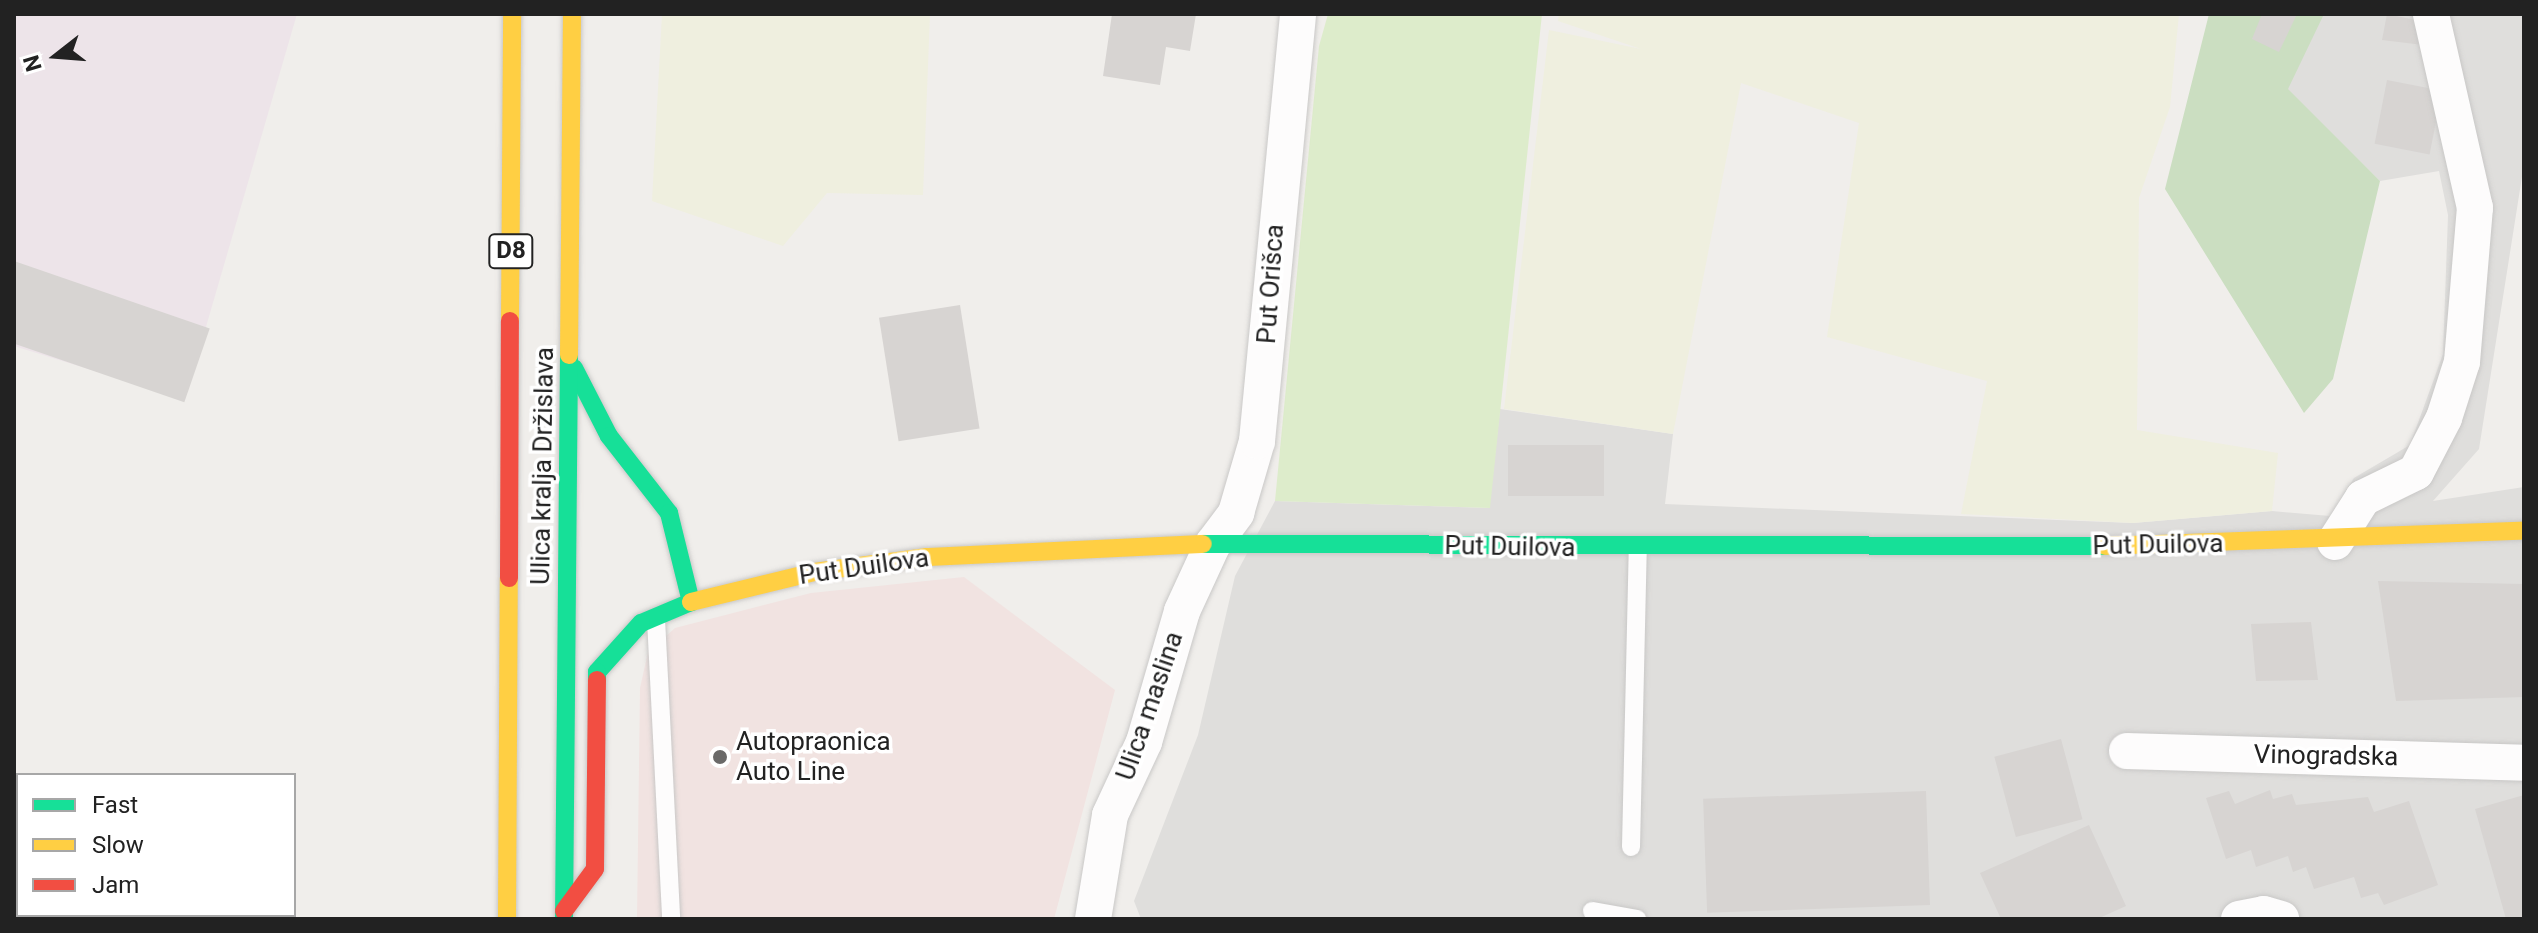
<!DOCTYPE html>
<html>
<head>
<meta charset="utf-8">
<style>
  body { margin:0 }
  #map { position:relative; width:2538px; height:933px; overflow:hidden; background:#f0eeeb; font-family:Roboto,sans-serif }
  div>[style] { position:absolute }
  .residential>* { inset:0; background:#dfdedc }
  .commercial>* { inset:0; background:#f1e3e1 }
  .industrial>* { inset:0; background:#ede4e9 }
  .farmland>* { inset:0; background:#efefdf }
  .grass>* { inset:0; background:#ddeccb }
  .forest>* { inset:0; background:#cbdec1 }
  .building>* { inset:0; background:#d7d4d2; transform-origin:0 0 }
  .roads { filter:drop-shadow(0 0 2px #c9c8c7) drop-shadow(0 0 2px #c9c8c7) }
  .lane>* { height:18px; margin:-9px; padding:0 9px; transform-origin:9px; border-radius:9px; background:#fdfcfc }
  .street>* { height:36px; margin:-18px; padding:0 18px; transform-origin:18px; border-radius:18px; background:#fdfcfc }
  .fast>* { height:18px; margin:-9px; padding:0 9px; transform-origin:9px; border-radius:9px; background:#16e098 }
  .slow>* { height:18px; margin:-9px; padding:0 9px; transform-origin:9px; border-radius:9px; background:#ffcf43 }
  .jam>* { height:18px; margin:-9px; padding:0 9px; transform-origin:9px; border-radius:9px; background:#f24e42 }
  .dots>* { width:22px; height:22px; translate:-50% -50%; box-sizing:border-box; border:4px solid #fff; border-radius:50% }
  span { translate:-50% -50%; white-space:nowrap; text-align:center; line-height:1.15; -webkit-text-stroke:7px #fff; paint-order:stroke }
  .shield-label span { padding:2px 6px; background:#fff; border:2px solid; border-radius:6px; -webkit-text-stroke-width:0 }
  .shield-label { font-size:24px; color:#222; font-weight:700 }
  .street-label { font-size:26px; color:#222 }
  .poi-label { font-size:26px; color:#222 }
  .left { translate:0 -50%; text-align:left }
  .frame { position:absolute; inset:0; border:16px solid #222; pointer-events:none }
  .legend { position:absolute; left:16px; top:773px; width:280px; height:144px; box-sizing:border-box; background:#fff; border:2px solid #a7a7a7; margin:0; padding:10px 14px; list-style:none; font-size:24px; color:#222 }
  .legend li { display:flex; align-items:center; gap:16px; height:40px }
  .legend b { width:40px; border:2px solid #a7a7a7 }
  .north { position:absolute; left:16px; top:16px; width:80px; height:80px; -webkit-text-stroke:6px #fff; paint-order:stroke; rotate:253deg; font-size:22px; font-weight:700; line-height:32px; text-align:center; color:#222 }
  .north::after { content:''; display:block; margin:auto; width:28px; height:36px; background:#222; clip-path:polygon(50% 0,100% 100%,50% 72%,0 100%) }
</style>
</head>
<body>
<div id="map">
  <div class="residential">
    <i style="clip-path:polygon(2209px 14px,2524px 14px,2524px 164px,2479px 449px,2433px 501px,2524px 487px,2524px 919px,1141px 919px,1134px 901px,1198px 735px,1235px 576px,1275px 501px,1489px 508px,1500px 409px,1673px 434px,1665px 504px,2133px 523px,2272px 511px,2330px 516px,2354px 478px,2410px 445px,2443px 354px,2448px 215px,2439px 171px,2380px 181px)"></i>
  </div>
  <div class="commercial">
    <i style="clip-path:polygon(964px 577px,1115px 690px,1054px 919px,637px 919px,640px 688px,648px 652px,675px 628px,811px 593px)"></i>
  </div>
  <div class="industrial">
    <i style="clip-path:polygon(14px 14px,297px 14px,185px 399px,14px 346px)"></i>
  </div>
  <div class="farmland">
    <i style="clip-path:polygon(662px 14px,930px 14px,923px 195px,827px 193px,783px 246px,652px 201px)"></i>
    <i style="clip-path:polygon(1559px 14px,2179px 14px,2170px 107px,2139px 198px,2137px 430px,2278px 453px,2272px 511px,2133px 523px,1961px 514px,1987px 381px,1827px 337px,1859px 123px,1741px 83px,1673px 434px,1504px 409px,1549px 30px,1641px 49px,1558px 21px)"></i>
  </div>
  <div class="grass">
    <i style="clip-path:polygon(1328px 14px,1542px 14px,1490px 508px,1275px 501px,1319px 46px)"></i>
  </div>
  <div class="forest">
    <i style="clip-path:polygon(2209px 14px,2324px 14px,2288px 89px,2380px 181px,2333px 379px,2304px 413px,2165px 189px)"></i>
  </div>
  <div class="building">
    <i style="clip-path:polygon(1112px 14px,1196px 14px,1190px 51px,1166px 47px,1160px 85px,1103px 76px)"></i>
    <i style="clip-path:polygon(2262px 14px,2297px 14px,2279px 52px,2252px 39px)"></i>
    <i style="clip-path:polygon(2387px 14px,2425px 22px,2423px 45px,2382px 40px)"></i>
    <i style="left:2387px;top:80px;width:56px;height:65px;rotate:11deg"></i>
    <i style="left:14px;top:261px;width:207px;height:78px;rotate:19deg"></i>
    <i style="left:960px;top:305px;width:125px;height:82px;rotate:81deg"></i>
    <i style="left:1508px;top:445px;width:96px;height:51px"></i>
    <i style="clip-path:polygon(2378px 581px,2524px 584px,2524px 697px,2396px 701px)"></i>
    <i style="clip-path:polygon(2311px 622px,2318px 680px,2256px 681px,2251px 624px)"></i>
    <i style="left:2061px;top:739px;width:83px;height:69px;rotate:75deg"></i>
    <i style="clip-path:polygon(2270px 790px,2273px 799px,2292px 794px,2296px 805px,2368px 797px,2374px 812px,2409px 801px,2438px 885px,2384px 905px,2378px 893px,2361px 898px,2354px 877px,2314px 889px,2306px 867px,2293px 872px,2288px 856px,2256px 867px,2251px 850px,2226px 859px,2206px 798px,2229px 791px,2235px 804px)"></i>
    <i style="left:1926px;top:791px;width:114px;height:223px;rotate:88deg"></i>
    <i style="clip-path:polygon(2524px 795px,2524px 919px,2506px 919px,2475px 809px)"></i>
    <i style="clip-path:polygon(2089px 825px,2126px 906px,2097px 919px,2001px 919px,1980px 873px)"></i>
  </div>
  <div class="roads">
    <div class="lane">
      <i style="left:656px;top:619px;width:300px;rotate:87.1deg"></i>
      <i style="left:1631px;top:847px;width:299px;rotate:-88.7deg"></i>
      <i style="left:1592px;top:911px;width:46px;rotate:10.1deg"></i>
    </div>
    <div class="street">
      <i style="left:2335px;top:542px;width:52px;rotate:-57.5deg"></i>
      <i style="left:2363px;top:498px;width:59px;rotate:-26.1deg"></i>
      <i style="left:2416px;top:472px;width:61px;rotate:-62.6deg"></i>
      <i style="left:2444px;top:418px;width:59px;rotate:-72.2deg"></i>
      <i style="left:2462px;top:362px;width:155px;rotate:-85.2deg"></i>
      <i style="left:2475px;top:208px;width:199px;rotate:-102.8deg"></i>
      <i style="left:2127px;top:751px;width:397px;rotate:1.7deg"></i>
      <i style="left:1093px;top:919px;width:105px;rotate:-80.7deg"></i>
      <i style="left:1110px;top:815px;width:81px;rotate:-65deg"></i>
      <i style="left:1144px;top:742px;width:136px;rotate:-73.8deg"></i>
      <i style="left:1182px;top:611px;width:74px;rotate:-65.2deg"></i>
      <i style="left:1213px;top:544px;width:39px;rotate:-53deg"></i>
      <i style="left:1236px;top:513px;width:75px;rotate:-73.7deg"></i>
      <i style="left:1257px;top:441px;width:429px;rotate:-84.5deg"></i>
      <i style="left:2239px;top:919px;width:25px;rotate:-11deg"></i>
      <i style="left:2264px;top:914px;width:18px;rotate:16deg"></i>
    </div>
    <div class="fast">
      <i style="left:574px;top:368px;width:76px;rotate:62.8deg"></i>
      <i style="left:609px;top:436px;width:98px;rotate:52.1deg"></i>
      <i style="left:669px;top:513px;width:92px;rotate:76.1deg"></i>
      <i style="left:691px;top:602px;width:54px;rotate:157.2deg"></i>
      <i style="left:641px;top:623px;width:66px;rotate:131.9deg"></i>
      <i style="left:597px;top:672px;width:8px;rotate:90deg"></i>
      <i style="left:1203px;top:544px;width:902px;rotate:0.13deg"></i>
      <i style="left:564px;top:919px;width:564px;rotate:-89.49deg"></i>
    </div>
    <div class="slow">
      <i style="left:510px;top:321px;width:307px;rotate:-89.6deg"></i>
      <i style="left:569px;top:355px;width:341px;rotate:-89.5deg"></i>
      <i style="left:2105px;top:546px;width:419px;rotate:-2.1deg"></i>
      <i style="left:691px;top:602px;width:127px;rotate:-13.7deg"></i>
      <i style="left:814px;top:572px;width:114px;rotate:-7.6deg"></i>
      <i style="left:927px;top:557px;width:276px;rotate:-2.7deg"></i>
      <i style="left:507px;top:919px;width:341px;rotate:-89.7deg"></i>
    </div>
    <div class="jam">
      <i style="left:509px;top:578px;width:257px;rotate:-89.8deg"></i>
      <i style="left:564px;top:911px;width:52px;rotate:-53.6deg"></i>
      <i style="left:595px;top:869px;width:189px;rotate:-89.4deg"></i>
    </div>
  </div>
  <div class="dots">
    <i style="left:720px;top:757px;background:#6a6968"></i>
  </div>
  <div class="shield-label">
    <span style="left:511px;top:251px">D8</span>
  </div>
  <div class="street-label">
    <span style="left:1271px;top:284px;rotate:-86deg">Put Orišca</span>
    <span style="left:543px;top:466px;rotate:-89deg">Ulica kralja Držislava</span>
    <span style="left:2158px;top:545px;rotate:-1deg">Put Duilova</span>
    <span style="left:1510px;top:547px;rotate:1deg">Put Duilova</span>
    <span style="left:864px;top:567px;rotate:-8deg">Put Duilova</span>
    <span style="left:1150px;top:706px;rotate:-71deg">Ulica maslina</span>
    <span style="left:2326px;top:756px;rotate:1deg">Vinogradska</span>
  </div>
  <div class="poi-label">
    <span class="left" style="left:736px;top:757px">Autopraonica<br>Auto Line</span>
  </div>
  <div class="frame"></div>
  <ul class="legend">
  <li><b style="height:10px;background:#16e098"></b>Fast</li>
  <li><b style="height:10px;background:#ffcf43"></b>Slow</li>
  <li><b style="height:10px;background:#f24e42"></b>Jam</li>
  </ul>
  <div class="north">N</div>
</div>
</body>
</html>
